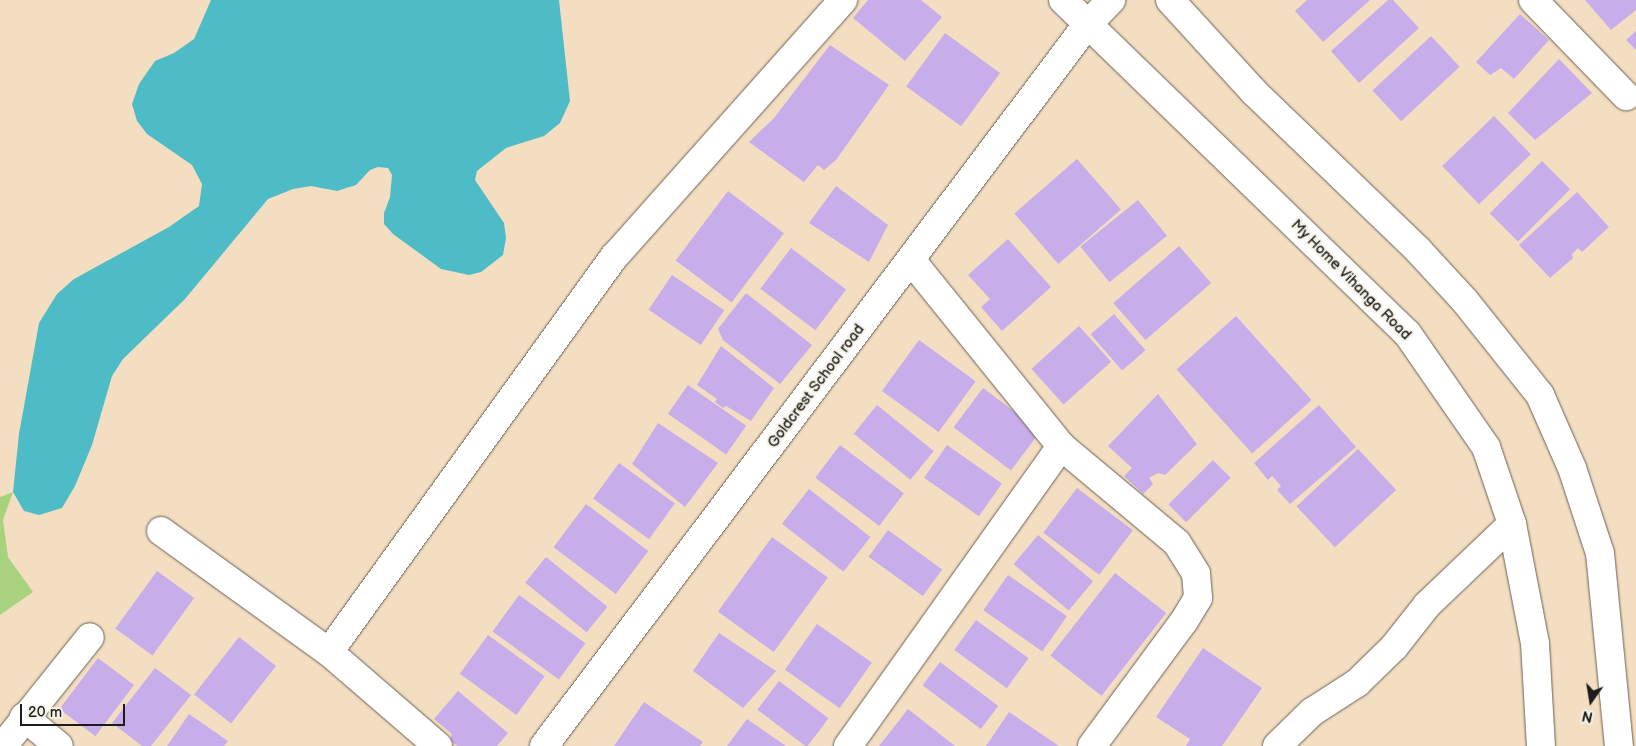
<!DOCTYPE html>
<html>
<head>
<meta charset="utf-8">
<style>
  body { margin:0 }
  #map { position:relative; width:1636px; height:746px; overflow:hidden; background:#f4dec2; font-family:"Balsamiq Sans",sans-serif }
  div>[style] { position:absolute }
  .green>* { inset:0; background:#a8d27e }
  .water>* { inset:0; background:#4ebcc7 }
  .building>* { inset:0; background:#c8adeb; transform-origin:0 0 }
  .roads { filter:drop-shadow(0 0 1px #686056) drop-shadow(0 0 1px #686056) }
  .street>* { height:28px; margin:-14px; padding:0 14px; transform-origin:14px; border-radius:14px; background:#fff }
  .secondary>* { height:28px; margin:-14px; padding:0 14px; transform-origin:14px; border-radius:14px; background:#fff }
  span { translate:-50% -50%; white-space:nowrap; text-align:center; line-height:1.15; -webkit-text-stroke:4.5px #f7f3e8; paint-order:stroke }
  .street-label { font-size:15px; color:#1c1c1c }
  .north { position:absolute; left:1566px; top:676px; width:50px; height:50px; -webkit-text-stroke:4px #f7f3e8; paint-order:stroke; rotate:193deg; font-size:14px; font-weight:700; line-height:20px; text-align:center; color:#1c1c1c }
  .north::after { content:''; display:block; margin:auto; width:18px; height:22px; background:#1c1c1c; clip-path:polygon(50% 0,100% 100%,50% 72%,0 100%) }
  .scale { position:absolute; left:20px; top:704px; width:105px; height:22px; box-sizing:border-box; border:2px solid #1c1c1c; border-top:0; padding-left:6px; font-size:15px; line-height:18px; white-space:nowrap; color:#1c1c1c; -webkit-text-stroke:4px #f7f3e8; paint-order:stroke }
</style>
</head>
<body>
<div id="map">
  <div class="green">
    <i style="clip-path:polygon(13px 492px,3px 520px,8px 557px,33px 592px,0 615px,0 497px)"></i>
  </div>
  <div class="water">
    <i style="clip-path:polygon(211px 0,559px 0,570px 101px,560px 123px,544px 136px,506px 148px,477px 171px,475px 180px,504px 223px,506px 238px,503px 255px,481px 272px,469px 275px,441px 269px,393px 234px,384px 224px,384px 213px,390px 197px,392px 175px,388px 168px,378px 167px,370px 170px,356px 185px,337px 191px,311px 186px,293px 189px,268px 199px,185px 299px,123px 359px,112px 376px,92px 445px,75px 486px,62px 508px,39px 515px,24px 511px,13px 492px,19px 434px,39px 323px,57px 294px,74px 279px,169px 227px,199px 206px,202px 184px,192px 165px,147px 134px,137px 121px,132px 104px,139px 84px,155px 61px,174px 53px,194px 39px)"></i>
  </div>
  <div class="building">
    <i style="clip-path:polygon(868px 0,921px 0,942px 17px,905px 61px,853px 18px)"></i>
    <i style="clip-path:polygon(1307px 0,1370px 0,1323px 42px,1295px 11px)"></i>
    <i style="clip-path:polygon(1388px 0,1393px 0,1419px 28px,1359px 83px,1331px 51px)"></i>
    <i style="clip-path:polygon(1585px 0,1636px 0,1636px 10px,1611px 30px)"></i>
    <i style="clip-path:polygon(1520px 14px,1549px 40px,1514px 79px,1501px 68px,1490px 75px,1476px 62px)"></i>
    <i style="clip-path:polygon(1636px 31px,1636px 50px,1626px 40px)"></i>
    <i style="left:945px;top:33px;width:68px;height:66px;rotate:36deg"></i>
    <i style="left:1431px;top:36px;width:42px;height:80px;rotate:47deg"></i>
    <i style="clip-path:polygon(830px 45px,889px 85px,836px 160px,824px 170px,818px 165px,804px 182px,749px 142px,774px 118px)"></i>
    <i style="clip-path:polygon(1559px 59px,1592px 93px,1535px 140px,1508px 113px)"></i>
    <i style="left:1494px;top:116px;width:53px;height:72px;rotate:46deg"></i>
    <i style="left:1077px;top:159px;width:67px;height:83px;rotate:49deg"></i>
    <i style="left:1542px;top:161px;width:40px;height:74px;rotate:45deg"></i>
    <i style="clip-path:polygon(836px 186px,888px 225px,869px 262px,809px 223px)"></i>
    <i style="left:728px;top:191px;width:70px;height:87px;rotate:37deg"></i>
    <i style="clip-path:polygon(1577px 192px,1609px 227px,1582px 252px,1578px 248px,1572px 254px,1573px 258px,1550px 278px,1519px 245px)"></i>
    <i style="left:1138px;top:200px;width:46px;height:74px;rotate:51deg"></i>
    <i style="clip-path:polygon(1008px 239px,1051px 287px,1002px 331px,981px 307px,990px 299px,968px 275px)"></i>
    <i style="left:1179px;top:246px;width:49px;height:87px;rotate:49deg"></i>
    <i style="left:791px;top:248px;width:69px;height:51px;rotate:37deg"></i>
    <i style="left:672px;top:275px;width:63px;height:42px;rotate:34deg"></i>
    <i style="clip-path:polygon(746px 293px,812px 345px,780px 384px,723px 340px,718px 329px)"></i>
    <i style="left:1114px;top:314px;width:48px;height:31px;rotate:49deg"></i>
    <i style="left:1236px;top:316px;width:113px;height:80px;rotate:48deg"></i>
    <i style="left:1079px;top:326px;width:48px;height:64px;rotate:48deg"></i>
    <i style="left:919px;top:340px;width:70px;height:63px;rotate:36deg"></i>
    <i style="clip-path:polygon(721px 346px,774px 388px,751px 421px,726px 406px,723px 408px,715px 402px,717px 399px,697px 385px)"></i>
    <i style="left:688px;top:385px;width:71px;height:35px;rotate:35deg"></i>
    <i style="left:983px;top:388px;width:72px;height:49px;rotate:37deg"></i>
    <i style="clip-path:polygon(1158px 394px,1197px 444px,1165px 475px,1158px 473px,1149px 478px,1153px 484px,1143px 494px,1124px 476px,1132px 468px,1108px 446px)"></i>
    <i style="left:877px;top:405px;width:73px;height:37px;rotate:39deg"></i>
    <i style="clip-path:polygon(1319px 405px,1356px 447px,1290px 504px,1277px 490px,1281px 486px,1272px 476px,1268px 480px,1254px 463px)"></i>
    <i style="clip-path:polygon(658px 423px,718px 463px,685px 507px,632px 464px)"></i>
    <i style="left:840px;top:445px;width:80px;height:41px;rotate:37deg"></i>
    <i style="left:947px;top:445px;width:67px;height:40px;rotate:35deg"></i>
    <i style="left:1358px;top:449px;width:56px;height:84px;rotate:47deg"></i>
    <i style="left:1213px;top:460px;width:25px;height:63px;rotate:45deg"></i>
    <i style="left:619px;top:463px;width:69px;height:44px;rotate:36deg"></i>
    <i style="left:1077px;top:488px;width:70px;height:56px;rotate:37deg"></i>
    <i style="left:809px;top:489px;width:78px;height:44px;rotate:38deg"></i>
    <i style="left:586px;top:504px;width:78px;height:54px;rotate:37deg"></i>
    <i style="left:888px;top:530px;width:67px;height:33px;rotate:36deg"></i>
    <i style="left:1038px;top:535px;width:72px;height:38px;rotate:40deg"></i>
    <i style="left:772px;top:537px;width:69px;height:92px;rotate:36deg"></i>
    <i style="left:546px;top:557px;width:79px;height:33px;rotate:39deg"></i>
    <i style="left:157px;top:571px;width:46px;height:71px;rotate:36deg"></i>
    <i style="left:1115px;top:573px;width:65px;height:105px;rotate:38deg"></i>
    <i style="left:1008px;top:575px;width:72px;height:43px;rotate:35deg"></i>
    <i style="left:519px;top:595px;width:82px;height:45px;rotate:36deg"></i>
    <i style="left:976px;top:620px;width:65px;height:37px;rotate:36deg"></i>
    <i style="left:817px;top:624px;width:67px;height:56px;rotate:35deg"></i>
    <i style="clip-path:polygon(719px 633px,776px 671px,743px 708px,693px 671px)"></i>
    <i style="left:488px;top:635px;width:70px;height:48px;rotate:36deg"></i>
    <i style="left:239px;top:637px;width:47px;height:73px;rotate:38deg"></i>
    <i style="clip-path:polygon(1203px 648px,1262px 688px,1222px 746px,1186px 746px,1190px 739px,1156px 717px)"></i>
    <i style="left:98px;top:658px;width:45px;height:64px;rotate:37deg"></i>
    <i style="left:940px;top:662px;width:73px;height:29px;rotate:37deg"></i>
    <i style="clip-path:polygon(155px 668px,191px 695px,151px 746px,142px 746px,112px 723px)"></i>
    <i style="left:779px;top:681px;width:62px;height:36px;rotate:37deg"></i>
    <i style="clip-path:polygon(458px 691px,508px 733px,497px 746px,457px 746px,450px 740px,452px 734px,434px 719px)"></i>
    <i style="clip-path:polygon(644px 702px,703px 742px,700px 746px,614px 746px)"></i>
    <i style="clip-path:polygon(908px 709px,955px 746px,879px 746px)"></i>
    <i style="clip-path:polygon(1009px 712px,1059px 746px,986px 746px)"></i>
    <i style="clip-path:polygon(189px 714px,228px 741px,224px 746px,167px 746px)"></i>
    <i style="clip-path:polygon(747px 719px,786px 746px,727px 746px)"></i>
  </div>
  <div class="roads">
    <div class="street">
      <i style="left:1533px;top:0;width:134px;rotate:45.9deg"></i>
      <i style="left:911px;top:260px;width:239px;rotate:51.1deg"></i>
      <i style="left:1061px;top:446px;width:151px;rotate:39.9deg"></i>
      <i style="left:1177px;top:543px;width:36px;rotate:58deg"></i>
      <i style="left:1196px;top:574px;width:24px;rotate:85deg"></i>
      <i style="left:1198px;top:598px;width:27px;rotate:121deg"></i>
      <i style="left:1184px;top:621px;width:155px;rotate:126.4deg"></i>
      <i style="left:161px;top:531px;width:207px;rotate:35.8deg"></i>
      <i style="left:329px;top:652px;width:144px;rotate:40.8deg"></i>
      <i style="left:329px;top:652px;width:488px;rotate:-54.2deg"></i>
      <i style="left:615px;top:256px;width:343px;rotate:-48.3deg"></i>
      <i style="left:24px;top:717px;width:45px;rotate:39.6deg"></i>
      <i style="left:3px;top:746px;width:139px;rotate:-51.4deg"></i>
      <i style="left:848px;top:746px;width:368px;rotate:-54.6deg"></i>
      <i style="left:1277px;top:746px;width:49px;rotate:-44.2deg"></i>
      <i style="left:1312px;top:712px;width:54px;rotate:-32.8deg"></i>
      <i style="left:1357px;top:683px;width:52px;rotate:-44.2deg"></i>
      <i style="left:1394px;top:647px;width:53px;rotate:-51.8deg"></i>
      <i style="left:1427px;top:605px;width:117px;rotate:-43.6deg"></i>
    </div>
    <div class="secondary">
      <i style="left:1063px;top:0;width:479px;rotate:44.1deg"></i>
      <i style="left:1407px;top:333px;width:139px;rotate:55.3deg"></i>
      <i style="left:1486px;top:447px;width:81px;rotate:71.3deg"></i>
      <i style="left:1512px;top:524px;width:121px;rotate:79.1deg"></i>
      <i style="left:1535px;top:643px;width:103px;rotate:86.7deg"></i>
      <i style="left:1170px;top:0;width:125px;rotate:47.6deg"></i>
      <i style="left:1254px;top:92px;width:228px;rotate:43.9deg"></i>
      <i style="left:1418px;top:250px;width:69px;rotate:47.3deg"></i>
      <i style="left:1465px;top:301px;width:120px;rotate:51.4deg"></i>
      <i style="left:1540px;top:395px;width:80px;rotate:66.3deg"></i>
      <i style="left:1572px;top:468px;width:89px;rotate:71.8deg"></i>
      <i style="left:1600px;top:553px;width:194px;rotate:84.4deg"></i>
      <i style="left:544px;top:746px;width:903px;rotate:-53.02deg"></i>
      <i style="left:1087px;top:25px;width:35px;rotate:-46deg"></i>
    </div>
  </div>
  <div class="street-label">
    <span style="left:1351px;top:280px;rotate:45deg">My Home Vihanga Road</span>
    <span style="left:816px;top:386px;rotate:-53deg">Goldcrest School road</span>
  </div>
  <div class="north">N</div>
  <div class="scale">20 m</div>
</div>
</body>
</html>
